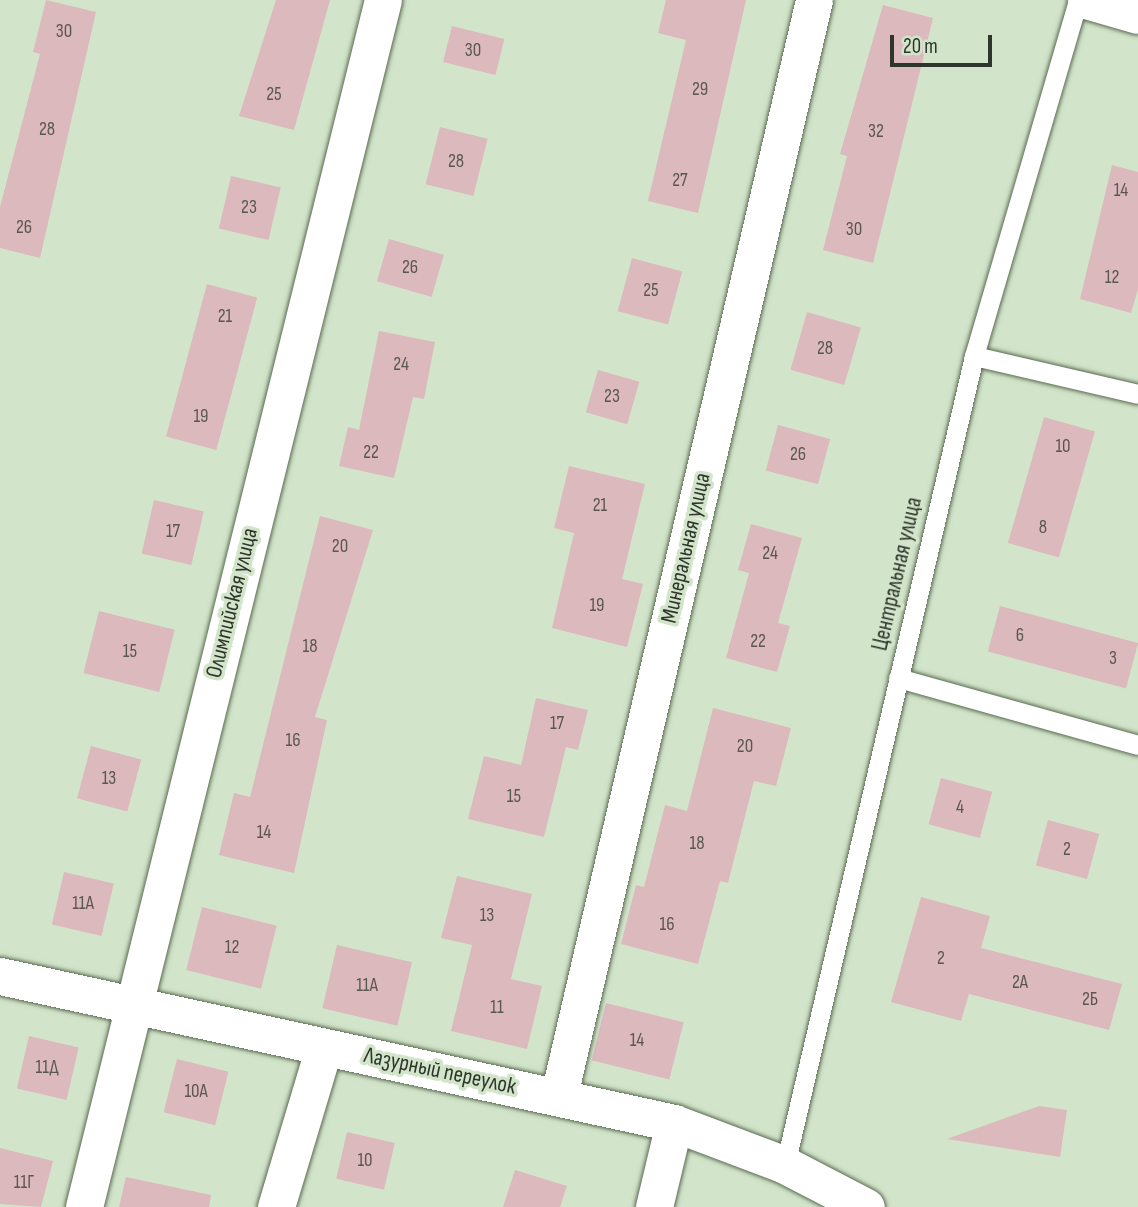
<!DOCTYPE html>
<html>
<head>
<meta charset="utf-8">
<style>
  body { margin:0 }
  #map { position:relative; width:1138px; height:1207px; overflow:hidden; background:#d2e5ca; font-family:"Sofia Sans Condensed",sans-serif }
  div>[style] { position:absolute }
  .building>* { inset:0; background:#dcb9bd; transform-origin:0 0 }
  .roads { filter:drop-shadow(0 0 2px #5a6a52) drop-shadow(0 0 2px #5a6a52) }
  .lane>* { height:19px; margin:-9.5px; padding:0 9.5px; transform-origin:9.5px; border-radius:9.5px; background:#fff }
  .street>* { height:37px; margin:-18.5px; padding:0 18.5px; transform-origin:18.5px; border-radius:18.5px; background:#fff }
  span { translate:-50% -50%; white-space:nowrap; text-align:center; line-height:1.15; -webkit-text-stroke:7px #d2e5ca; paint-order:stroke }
  .number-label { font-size:19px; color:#5a5750 }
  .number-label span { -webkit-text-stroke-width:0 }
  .street-label { font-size:23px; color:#2e362b }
  .scale { position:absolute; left:890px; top:35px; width:102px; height:32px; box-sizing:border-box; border:4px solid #2e362b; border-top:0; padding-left:9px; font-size:21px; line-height:24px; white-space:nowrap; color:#2e362b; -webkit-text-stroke:5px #d2e5ca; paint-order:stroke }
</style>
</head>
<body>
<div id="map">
  <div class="building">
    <i style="clip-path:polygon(46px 0,96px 12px,40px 258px,0 248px,0 207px,40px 54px,33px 52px)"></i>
    <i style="clip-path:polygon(276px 0,330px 0,294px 130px,239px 116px)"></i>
    <i style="clip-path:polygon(666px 0,746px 0,698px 213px,648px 201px,686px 40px,658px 33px)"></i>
    <i style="clip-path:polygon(883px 5px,933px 18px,873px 263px,823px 250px,847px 156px,840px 154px)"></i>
    <i style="left:452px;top:26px;width:54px;height:37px;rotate:14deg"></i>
    <i style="left:440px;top:127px;width:49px;height:59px;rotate:14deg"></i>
    <i style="clip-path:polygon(1112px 165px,1138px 172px,1138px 289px,1131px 313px,1080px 299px)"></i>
    <i style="left:231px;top:176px;width:51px;height:54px;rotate:13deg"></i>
    <i style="left:389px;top:239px;width:57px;height:44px;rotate:16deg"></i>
    <i style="left:632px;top:258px;width:52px;height:55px;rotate:15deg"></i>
    <i style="left:207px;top:284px;width:52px;height:158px;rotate:15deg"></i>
    <i style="left:807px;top:312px;width:56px;height:60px;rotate:16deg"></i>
    <i style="clip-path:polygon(379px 331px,435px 342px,424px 399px,413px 397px,394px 478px,339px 466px,348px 427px,359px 430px)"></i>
    <i style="left:598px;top:370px;width:43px;height:44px;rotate:16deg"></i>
    <i style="left:1044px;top:417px;width:53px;height:131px;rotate:16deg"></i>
    <i style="left:778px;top:425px;width:54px;height:47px;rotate:15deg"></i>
    <i style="clip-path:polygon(569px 466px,645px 484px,622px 579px,643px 584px,627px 647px,552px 628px,574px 533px,554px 528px)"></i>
    <i style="left:154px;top:500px;width:51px;height:55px;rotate:13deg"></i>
    <i style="clip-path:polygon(320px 516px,373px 530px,315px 717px,327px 720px,294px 873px,219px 855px,234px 793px,250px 797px)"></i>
    <i style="clip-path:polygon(751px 524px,802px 538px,778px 623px,790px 626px,777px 672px,726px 658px,749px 573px,738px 570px)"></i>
    <i style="left:1000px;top:606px;width:143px;height:47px;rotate:15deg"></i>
    <i style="left:99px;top:611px;width:78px;height:64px;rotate:14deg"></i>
    <i style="clip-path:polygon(536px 698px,588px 710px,578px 750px,566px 747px,544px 837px,468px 819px,484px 756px,521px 765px)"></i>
    <i style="clip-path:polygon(713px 708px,791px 728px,776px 786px,754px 781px,728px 883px,720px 881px,698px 964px,621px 944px,636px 885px,644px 887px,665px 805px,687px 811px)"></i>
    <i style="left:91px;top:746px;width:52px;height:54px;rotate:15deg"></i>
    <i style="left:941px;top:778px;width:53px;height:48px;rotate:15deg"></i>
    <i style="left:1048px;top:820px;width:53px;height:47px;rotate:15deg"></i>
    <i style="left:64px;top:872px;width:51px;height:54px;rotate:13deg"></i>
    <i style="clip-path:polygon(457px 876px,532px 894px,511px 979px,542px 986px,527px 1049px,451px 1031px,472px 945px,441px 938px)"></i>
    <i style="clip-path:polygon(921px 897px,990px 916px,981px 948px,1122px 984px,1109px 1030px,969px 994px,961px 1021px,891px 1002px)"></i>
    <i style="left:202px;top:907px;width:77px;height:65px;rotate:14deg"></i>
    <i style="left:337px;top:945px;width:77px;height:65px;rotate:13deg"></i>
    <i style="left:606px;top:1003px;width:80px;height:59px;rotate:14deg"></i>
    <i style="left:29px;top:1036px;width:51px;height:54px;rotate:13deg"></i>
    <i style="left:177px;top:1059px;width:53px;height:55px;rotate:14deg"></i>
    <i style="clip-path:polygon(1039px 1106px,1067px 1110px,1060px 1157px,947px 1139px)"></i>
    <i style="left:347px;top:1132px;width:49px;height:48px;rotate:13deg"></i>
    <i style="clip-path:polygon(0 1148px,53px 1161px,41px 1207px,0 1204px)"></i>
    <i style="clip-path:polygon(515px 1170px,567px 1186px,560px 1207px,503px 1207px)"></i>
    <i style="clip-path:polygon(126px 1177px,211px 1195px,209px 1207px,119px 1207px)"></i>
  </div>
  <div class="roads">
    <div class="lane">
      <i style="left:974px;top:356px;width:168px;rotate:13deg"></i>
      <i style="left:898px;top:678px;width:249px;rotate:15.6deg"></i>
      <i style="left:785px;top:1165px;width:831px;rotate:-76.85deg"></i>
      <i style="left:974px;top:356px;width:371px;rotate:-73.7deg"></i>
    </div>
    <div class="street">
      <i style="left:1086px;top:0;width:54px;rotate:16.1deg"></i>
      <i style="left:0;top:976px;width:690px;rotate:12.3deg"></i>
      <i style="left:674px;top:1123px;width:119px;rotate:20.7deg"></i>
      <i style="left:785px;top:1165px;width:91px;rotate:27.4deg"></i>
      <i style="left:559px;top:1095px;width:1124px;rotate:-76.89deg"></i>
      <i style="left:84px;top:1207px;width:1243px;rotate:-76.09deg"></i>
      <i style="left:276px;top:1207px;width:167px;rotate:-73.3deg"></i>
      <i style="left:654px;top:1207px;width:86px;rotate:-76.6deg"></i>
    </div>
  </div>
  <div class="number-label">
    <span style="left:64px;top:32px">30</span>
    <span style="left:473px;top:51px">30</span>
    <span style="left:700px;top:90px">29</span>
    <span style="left:274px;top:95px">25</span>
    <span style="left:47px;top:130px">28</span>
    <span style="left:876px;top:132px">32</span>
    <span style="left:456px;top:162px">28</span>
    <span style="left:680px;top:181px">27</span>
    <span style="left:1121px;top:191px">14</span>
    <span style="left:249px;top:208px">23</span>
    <span style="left:24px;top:228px">26</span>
    <span style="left:854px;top:230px">30</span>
    <span style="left:410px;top:268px">26</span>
    <span style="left:1112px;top:278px">12</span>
    <span style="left:651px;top:291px">25</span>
    <span style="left:225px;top:317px">21</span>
    <span style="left:825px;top:349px">28</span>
    <span style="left:401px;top:365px">24</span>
    <span style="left:612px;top:397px">23</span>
    <span style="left:201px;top:417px">19</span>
    <span style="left:1063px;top:447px">10</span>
    <span style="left:371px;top:453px">22</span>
    <span style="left:798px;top:455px">26</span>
    <span style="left:600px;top:506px">21</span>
    <span style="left:1043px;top:528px">8</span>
    <span style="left:173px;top:532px">17</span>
    <span style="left:340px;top:547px">20</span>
    <span style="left:770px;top:554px">24</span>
    <span style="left:597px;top:606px">19</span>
    <span style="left:1020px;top:636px">6</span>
    <span style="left:758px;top:642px">22</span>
    <span style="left:310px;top:647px">18</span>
    <span style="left:130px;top:652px">15</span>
    <span style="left:1113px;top:659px">3</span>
    <span style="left:557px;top:724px">17</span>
    <span style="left:293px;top:741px">16</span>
    <span style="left:745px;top:747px">20</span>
    <span style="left:109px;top:779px">13</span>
    <span style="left:514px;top:797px">15</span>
    <span style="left:960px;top:808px">4</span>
    <span style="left:264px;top:833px">14</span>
    <span style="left:697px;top:844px">18</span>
    <span style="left:1067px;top:850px">2</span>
    <span style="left:83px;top:904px">11А</span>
    <span style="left:487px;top:916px">13</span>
    <span style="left:667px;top:925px">16</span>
    <span style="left:232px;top:948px">12</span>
    <span style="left:941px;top:959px">2</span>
    <span style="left:1020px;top:983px">2А</span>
    <span style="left:367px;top:986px">11А</span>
    <span style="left:1090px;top:1000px">2Б</span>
    <span style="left:497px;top:1008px">11</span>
    <span style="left:637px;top:1041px">14</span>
    <span style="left:47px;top:1068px">11Д</span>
    <span style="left:196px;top:1092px">10А</span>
    <span style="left:365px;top:1161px">10</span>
    <span style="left:24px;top:1183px">11Г</span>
  </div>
  <div class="street-label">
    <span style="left:686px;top:548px;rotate:-77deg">Минеральная улица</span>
    <span style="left:897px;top:574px;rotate:-77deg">Центральная улица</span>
    <span style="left:232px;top:603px;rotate:-76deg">Олимпийская улица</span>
    <span style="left:440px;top:1071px;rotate:12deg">Лазурный переулок</span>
  </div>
  <div class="scale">20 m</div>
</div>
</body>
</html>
